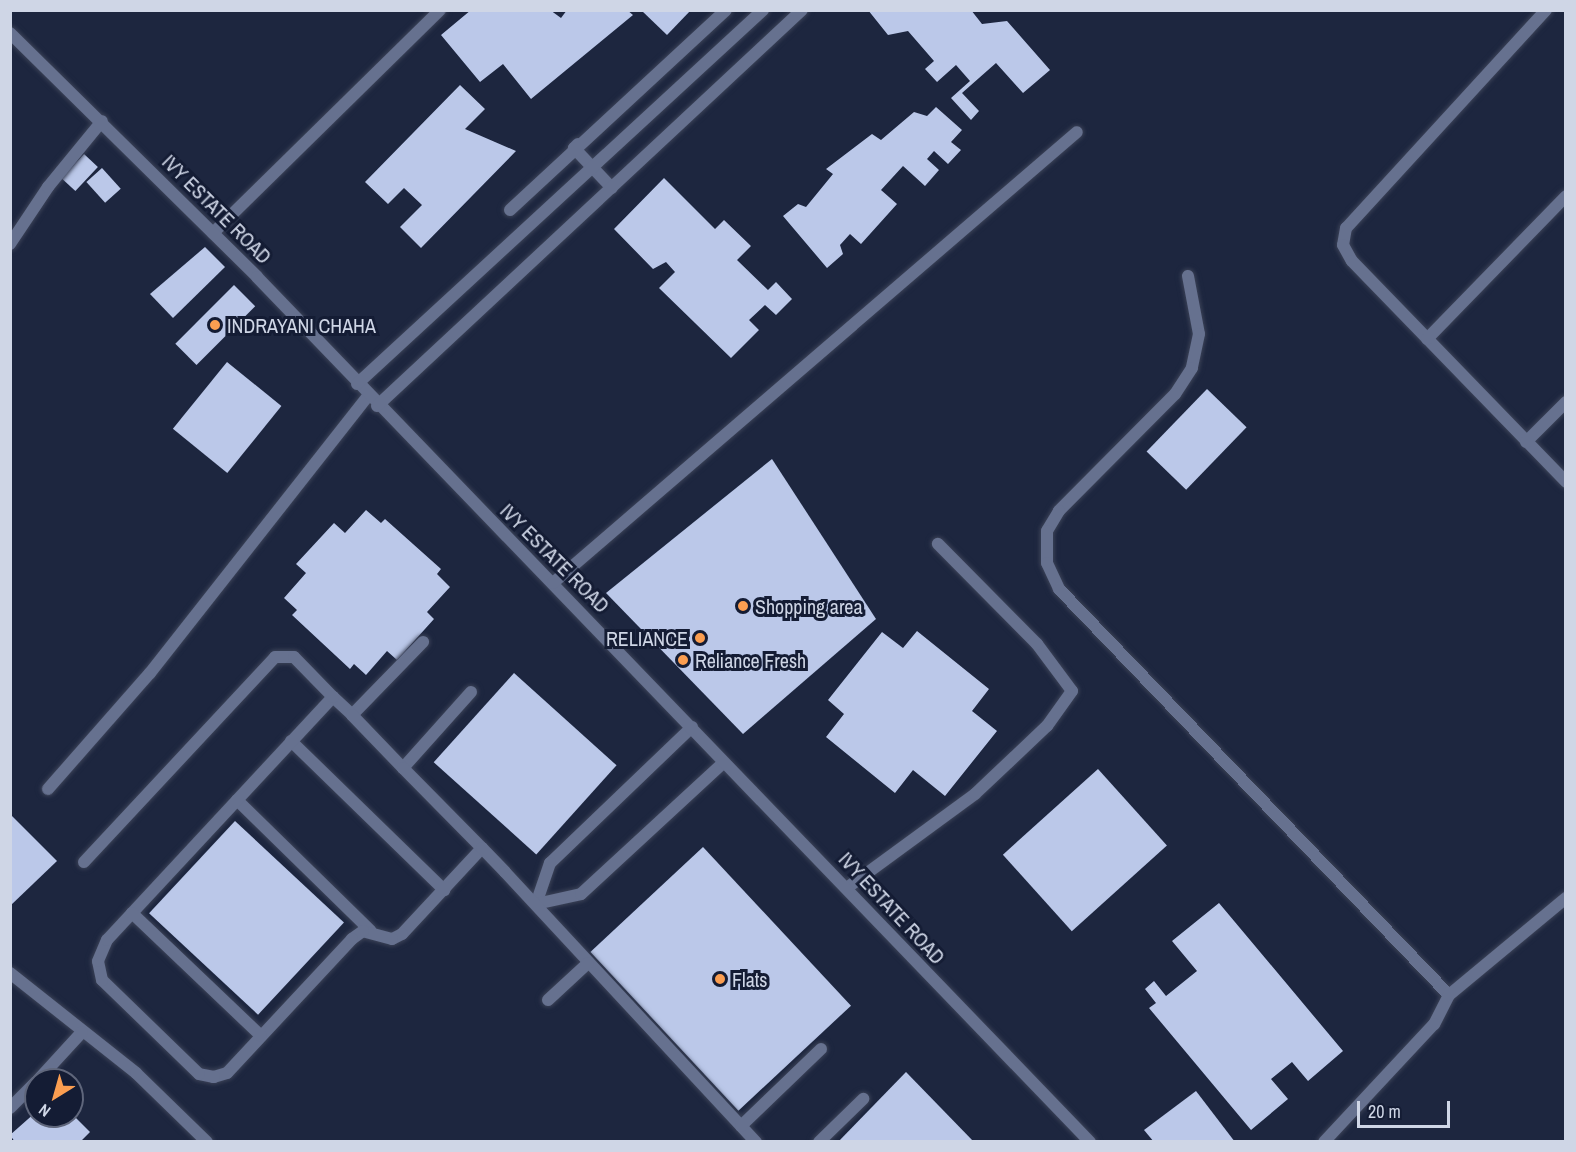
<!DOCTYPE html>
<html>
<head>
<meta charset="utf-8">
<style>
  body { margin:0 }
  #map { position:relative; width:1576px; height:1152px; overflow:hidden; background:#1d263f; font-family:"Archivo Narrow",sans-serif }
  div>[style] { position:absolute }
  .building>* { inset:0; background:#bbc8e9; transform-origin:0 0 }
  .roads { filter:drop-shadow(0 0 2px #3b4257) drop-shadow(0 0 2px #3b4257) }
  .service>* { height:12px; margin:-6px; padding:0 6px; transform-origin:6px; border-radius:6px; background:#66718f }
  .minor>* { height:12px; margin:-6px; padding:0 6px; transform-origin:6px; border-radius:6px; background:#66718f }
  .dots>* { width:16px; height:16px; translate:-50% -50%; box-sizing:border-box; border:3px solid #141c34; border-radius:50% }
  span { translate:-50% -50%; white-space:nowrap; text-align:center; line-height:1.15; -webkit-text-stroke:6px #141c34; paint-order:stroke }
  .street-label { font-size:20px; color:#cfd6e6 }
  .poi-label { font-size:20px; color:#cfd6e6 }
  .left { translate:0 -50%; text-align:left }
  .right { translate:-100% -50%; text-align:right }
  .frame { position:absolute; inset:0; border:12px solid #cfd6e6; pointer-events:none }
  .north { position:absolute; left:24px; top:1068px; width:60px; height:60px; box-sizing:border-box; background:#141c34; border:2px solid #5f667b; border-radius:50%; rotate:217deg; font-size:16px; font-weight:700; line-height:24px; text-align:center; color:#cfd6e6 }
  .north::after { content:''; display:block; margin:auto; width:21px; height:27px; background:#fb9e51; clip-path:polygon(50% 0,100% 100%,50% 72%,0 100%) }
  .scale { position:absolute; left:1357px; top:1101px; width:93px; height:27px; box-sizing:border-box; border:3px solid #cfd6e6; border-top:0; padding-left:8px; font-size:18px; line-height:21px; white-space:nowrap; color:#cfd6e6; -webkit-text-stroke:4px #141c34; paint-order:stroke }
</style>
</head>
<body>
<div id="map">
  <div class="building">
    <i style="clip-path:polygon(471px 10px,550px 10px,561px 18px,567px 10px,627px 10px,633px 15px,531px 99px,503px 64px,480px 82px,441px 35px)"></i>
    <i style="clip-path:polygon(641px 10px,691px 10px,667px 35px)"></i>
    <i style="clip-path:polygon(868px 10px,971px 10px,982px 24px,1007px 21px,1050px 70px,1023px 93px,996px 63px,962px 93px,979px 111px,971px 120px,951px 98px,970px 81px,956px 65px,937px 82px,925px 69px,934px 61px,908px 31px,888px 35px)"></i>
    <i style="clip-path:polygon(460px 85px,485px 109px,465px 129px,516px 151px,421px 248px,400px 227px,422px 205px,404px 188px,388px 204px,365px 182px)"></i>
    <i style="clip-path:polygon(936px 107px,962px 130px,951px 142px,961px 150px,948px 164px,934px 151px,927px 159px,939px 170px,925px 186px,903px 166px,881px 190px,897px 204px,861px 244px,850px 234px,840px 245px,843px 254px,827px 268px,783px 216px,798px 204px,806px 207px,833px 174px,826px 169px,872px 134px,881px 140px,914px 112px,927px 116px)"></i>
    <i style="left:84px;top:154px;width:19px;height:33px;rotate:43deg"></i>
    <i style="left:102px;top:168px;width:28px;height:21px;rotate:48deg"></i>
    <i style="clip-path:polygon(664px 178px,715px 229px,724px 220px,751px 246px,737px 260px,768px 290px,776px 282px,792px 299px,776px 315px,765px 305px,749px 320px,759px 330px,731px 358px,659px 288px,675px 272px,666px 262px,653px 269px,614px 229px)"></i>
    <i style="clip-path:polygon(205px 247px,225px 267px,173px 318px,150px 294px)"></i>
    <i style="left:234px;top:285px;width:30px;height:83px;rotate:45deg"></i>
    <i style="left:227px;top:362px;width:70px;height:86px;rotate:39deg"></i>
    <i style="left:1207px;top:389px;width:55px;height:87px;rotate:44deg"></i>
    <i style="clip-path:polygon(772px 459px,876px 619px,743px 734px,606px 593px)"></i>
    <i style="clip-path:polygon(366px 510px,381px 523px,385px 519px,441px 569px,437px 574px,450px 587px,427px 612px,434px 619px,397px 660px,387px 651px,366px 675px,354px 664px,350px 669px,292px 615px,297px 610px,284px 598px,306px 573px,296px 564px,334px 523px,345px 533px)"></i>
    <i style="clip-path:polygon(917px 631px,989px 689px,972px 711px,997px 731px,945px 796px,913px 770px,895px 793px,826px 737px,844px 714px,828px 700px,882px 632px,903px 648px)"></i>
    <i style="left:514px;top:673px;width:138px;height:120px;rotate:42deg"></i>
    <i style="left:1098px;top:769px;width:103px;height:128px;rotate:48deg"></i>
    <i style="clip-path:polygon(10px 814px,57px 861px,10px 906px)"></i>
    <i style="left:235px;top:821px;width:149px;height:126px;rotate:43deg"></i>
    <i style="left:703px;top:847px;width:217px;height:154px;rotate:47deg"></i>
    <i style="clip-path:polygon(1219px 903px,1343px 1051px,1308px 1081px,1292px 1062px,1271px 1079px,1288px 1099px,1251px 1130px,1149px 1008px,1156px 1003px,1145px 989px,1154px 981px,1166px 996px,1197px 971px,1172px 941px)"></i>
    <i style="clip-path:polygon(906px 1072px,974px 1142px,838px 1142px)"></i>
    <i style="clip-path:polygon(1196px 1091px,1235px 1142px,1154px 1142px,1144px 1130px)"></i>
    <i style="clip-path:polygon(36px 1112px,36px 1116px,72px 1114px,90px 1132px,80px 1142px,15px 1142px,10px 1135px)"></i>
  </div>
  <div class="roads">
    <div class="service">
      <i style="left:578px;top:144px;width:6px;rotate:135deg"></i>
      <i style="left:574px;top:148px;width:55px;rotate:46.5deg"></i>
      <i style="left:510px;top:210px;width:294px;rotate:-42.8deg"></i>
      <i style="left:213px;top:233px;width:318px;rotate:-44.5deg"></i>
      <i style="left:10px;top:244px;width:69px;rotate:-56.3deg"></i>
      <i style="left:48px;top:187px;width:85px;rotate:-50.7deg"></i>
      <i style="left:352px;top:715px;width:102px;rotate:-45.8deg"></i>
      <i style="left:692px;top:727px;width:197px;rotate:136.2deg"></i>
      <i style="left:550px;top:863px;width:43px;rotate:108.9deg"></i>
      <i style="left:536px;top:904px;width:46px;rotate:-12.5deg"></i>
      <i style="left:581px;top:894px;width:192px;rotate:-42.7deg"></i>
      <i style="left:291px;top:741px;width:214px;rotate:44.2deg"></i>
      <i style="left:403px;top:768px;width:102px;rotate:-48.2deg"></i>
      <i style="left:48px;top:789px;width:154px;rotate:-48.7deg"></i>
      <i style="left:150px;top:673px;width:352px;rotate:-51.8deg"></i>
      <i style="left:237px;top:800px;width:187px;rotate:44.4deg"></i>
      <i style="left:482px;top:848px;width:117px;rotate:132.9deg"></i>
      <i style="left:402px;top:934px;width:11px;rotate:153deg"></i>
      <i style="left:392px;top:939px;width:30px;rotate:-165deg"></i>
      <i style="left:363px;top:931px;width:14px;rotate:144deg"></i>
      <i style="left:352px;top:939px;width:183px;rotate:133deg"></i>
      <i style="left:227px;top:1073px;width:14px;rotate:163deg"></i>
      <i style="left:214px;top:1077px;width:15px;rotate:-169deg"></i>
      <i style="left:199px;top:1074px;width:135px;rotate:-135.9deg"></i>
      <i style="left:102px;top:980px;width:19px;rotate:-102deg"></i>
      <i style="left:98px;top:961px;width:23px;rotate:-67deg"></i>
      <i style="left:107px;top:940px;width:332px;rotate:-47.1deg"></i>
      <i style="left:333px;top:697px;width:26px;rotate:43deg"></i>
      <i style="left:352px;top:715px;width:74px;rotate:46.1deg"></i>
      <i style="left:403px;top:768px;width:112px;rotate:45.4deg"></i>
      <i style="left:482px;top:848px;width:33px;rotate:46deg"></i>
      <i style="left:505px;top:872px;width:369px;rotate:47.1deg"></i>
      <i style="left:84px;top:862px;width:280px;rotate:-47deg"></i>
      <i style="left:275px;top:657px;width:19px"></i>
      <i style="left:294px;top:657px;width:56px;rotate:45.7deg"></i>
      <i style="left:848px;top:887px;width:157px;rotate:-36.2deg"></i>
      <i style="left:975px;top:794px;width:99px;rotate:-43.4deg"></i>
      <i style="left:1047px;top:726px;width:43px;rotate:-54.5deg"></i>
      <i style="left:1072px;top:691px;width:59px;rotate:-126.7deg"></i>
      <i style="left:1037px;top:644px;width:141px;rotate:-134.7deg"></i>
      <i style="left:132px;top:913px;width:178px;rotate:43.6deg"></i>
      <i style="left:548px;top:1000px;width:54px;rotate:-42.8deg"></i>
      <i style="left:741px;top:1126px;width:111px;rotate:-43.9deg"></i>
      <i style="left:819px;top:1142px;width:62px;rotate:-44.3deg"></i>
    </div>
    <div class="minor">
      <i style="left:1546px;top:10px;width:296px;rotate:132.5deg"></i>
      <i style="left:1346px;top:228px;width:17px;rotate:100deg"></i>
      <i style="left:1343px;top:245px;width:18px;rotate:61deg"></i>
      <i style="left:1352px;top:261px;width:308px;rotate:45.9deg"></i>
      <i style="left:10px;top:33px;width:347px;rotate:44.6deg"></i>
      <i style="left:257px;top:277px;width:1201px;rotate:46.08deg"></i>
      <i style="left:1188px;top:276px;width:59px;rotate:79.3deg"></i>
      <i style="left:1199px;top:334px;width:35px;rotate:102deg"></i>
      <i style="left:1192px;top:368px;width:31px;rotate:123deg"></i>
      <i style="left:1175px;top:394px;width:165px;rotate:134.8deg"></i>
      <i style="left:1059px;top:511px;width:23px;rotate:121deg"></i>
      <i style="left:1047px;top:531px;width:32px;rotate:90deg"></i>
      <i style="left:1047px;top:563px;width:29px;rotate:65deg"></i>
      <i style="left:1059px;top:589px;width:563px;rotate:46.15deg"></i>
      <i style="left:1449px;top:995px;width:33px;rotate:117deg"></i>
      <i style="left:1434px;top:1024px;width:161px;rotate:133deg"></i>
      <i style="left:1427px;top:339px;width:199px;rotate:-45.8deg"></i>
      <i style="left:357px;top:384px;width:552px;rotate:-42.65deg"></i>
      <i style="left:377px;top:406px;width:581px;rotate:-42.98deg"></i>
      <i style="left:1526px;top:442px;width:57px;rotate:-45deg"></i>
      <i style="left:553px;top:583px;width:691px;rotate:-40.72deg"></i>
      <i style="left:10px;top:973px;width:161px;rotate:38.4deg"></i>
      <i style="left:136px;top:1073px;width:99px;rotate:44.2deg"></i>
      <i style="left:1449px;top:995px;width:152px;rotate:-39.7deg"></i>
      <i style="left:38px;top:1080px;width:65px;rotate:-47.5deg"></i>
      <i style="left:10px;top:1108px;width:37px;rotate:-45deg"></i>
    </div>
  </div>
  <div class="dots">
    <i style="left:215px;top:325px;background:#fb9e51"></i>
    <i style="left:743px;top:606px;background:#fb9e51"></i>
    <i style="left:700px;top:638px;background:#fb9e51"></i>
    <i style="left:683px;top:660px;background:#fb9e51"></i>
    <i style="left:720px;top:979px;background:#fb9e51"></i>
  </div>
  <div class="street-label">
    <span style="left:217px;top:209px;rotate:45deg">IVY ESTATE ROAD</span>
    <span style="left:555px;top:558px;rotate:45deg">IVY ESTATE ROAD</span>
    <span style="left:892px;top:908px;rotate:47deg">IVY ESTATE ROAD</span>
  </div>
  <div class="poi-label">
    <span class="left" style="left:227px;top:325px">INDRAYANI CHAHA</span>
    <span class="left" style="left:755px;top:606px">Shopping area</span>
    <span class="right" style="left:688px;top:638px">RELIANCE</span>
    <span class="left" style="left:695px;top:660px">Reliance Fresh</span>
    <span class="left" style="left:732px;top:979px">Flats</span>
  </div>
  <div class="frame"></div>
  <div class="north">N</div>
  <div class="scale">20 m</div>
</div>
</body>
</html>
